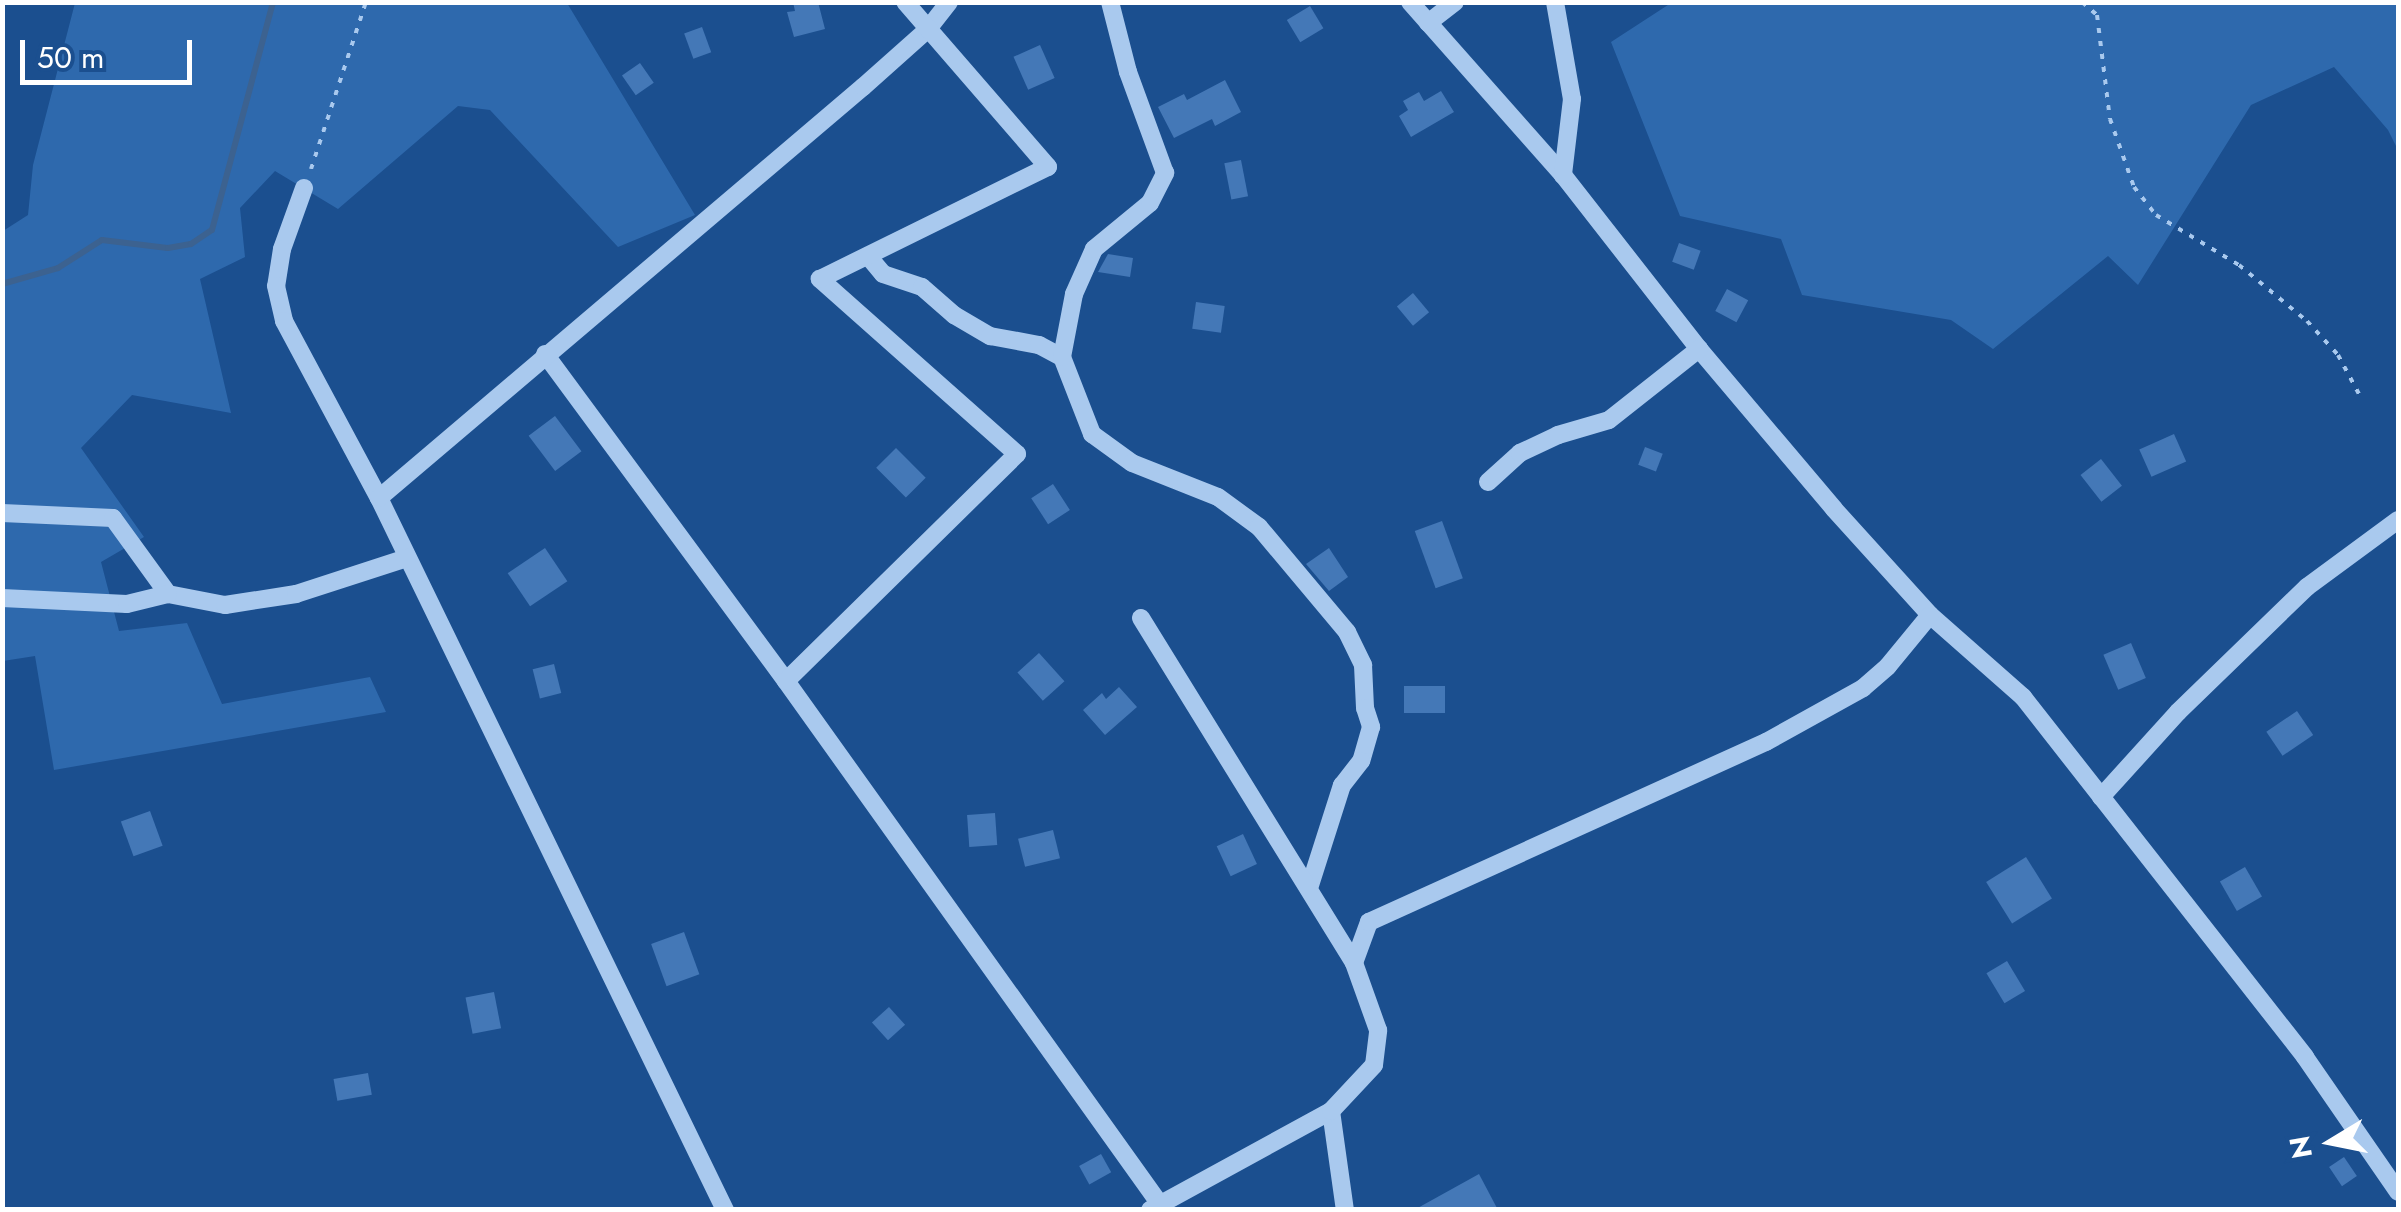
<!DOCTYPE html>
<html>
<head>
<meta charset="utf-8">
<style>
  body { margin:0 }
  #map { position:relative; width:2401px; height:1212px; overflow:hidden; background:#1b4f8f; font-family:Jost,sans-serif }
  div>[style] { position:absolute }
  .green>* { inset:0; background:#2e69ad }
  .stream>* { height:6px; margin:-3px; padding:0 3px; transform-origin:3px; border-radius:3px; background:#3c6290 }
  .building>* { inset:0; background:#4478b7; transform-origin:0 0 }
  .path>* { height:4px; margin-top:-2px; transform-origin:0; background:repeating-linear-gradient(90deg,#a9c9ee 0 5px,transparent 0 13px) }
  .minor>* { height:18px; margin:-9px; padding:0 9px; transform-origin:9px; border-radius:9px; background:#a9c9ee }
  span { translate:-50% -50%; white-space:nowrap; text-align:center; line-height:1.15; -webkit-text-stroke:9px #1b4f8f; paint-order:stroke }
  .frame { position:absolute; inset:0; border:5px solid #fff; pointer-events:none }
  .north { position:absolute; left:2281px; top:1092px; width:100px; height:100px; -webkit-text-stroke:8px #1b4f8f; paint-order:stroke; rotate:260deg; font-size:28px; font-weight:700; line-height:40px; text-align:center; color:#fff }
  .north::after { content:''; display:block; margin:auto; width:35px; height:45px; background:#fff; clip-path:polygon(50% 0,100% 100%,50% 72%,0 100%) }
  .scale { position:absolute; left:20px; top:40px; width:172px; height:45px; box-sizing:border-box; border:5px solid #fff; border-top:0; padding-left:12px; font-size:30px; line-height:35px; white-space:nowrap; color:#fff; -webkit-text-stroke:8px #1b4f8f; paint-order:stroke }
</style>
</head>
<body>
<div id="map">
  <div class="green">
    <i style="clip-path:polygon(75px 3px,567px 3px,695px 215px,618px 247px,490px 110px,458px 106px,338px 209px,275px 171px,240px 208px,245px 257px,200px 279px,231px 413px,132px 395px,81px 448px,144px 537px,101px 562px,119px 631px,187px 623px,222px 704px,370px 677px,386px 712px,54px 770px,35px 656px,3px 661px,3px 231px,28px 215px,33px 165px)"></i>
    <i style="clip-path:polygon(1671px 3px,2398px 3px,2398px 150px,2388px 130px,2334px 67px,2251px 105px,2138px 285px,2108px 256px,1993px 349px,1951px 320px,1802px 295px,1781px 239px,1680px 216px,1611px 42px)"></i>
  </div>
  <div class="stream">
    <i style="left:2px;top:284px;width:58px;rotate:-15.9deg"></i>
    <i style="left:58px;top:268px;width:52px;rotate:-32.5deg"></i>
    <i style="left:102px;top:240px;width:66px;rotate:6.9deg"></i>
    <i style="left:168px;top:248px;width:23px;rotate:-10deg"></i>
    <i style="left:191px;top:244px;width:25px;rotate:-34deg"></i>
    <i style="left:212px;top:230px;width:236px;rotate:-75deg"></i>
  </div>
  <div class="building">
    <i style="clip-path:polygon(793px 2px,818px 2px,825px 29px,794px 37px,787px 12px,795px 11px)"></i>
    <i style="left:1310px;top:6px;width:26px;height:27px;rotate:59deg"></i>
    <i style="left:702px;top:27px;width:27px;height:19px;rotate:70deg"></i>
    <i style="left:1040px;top:45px;width:36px;height:29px;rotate:66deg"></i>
    <i style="left:640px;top:63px;width:24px;height:22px;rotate:55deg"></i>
    <i style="clip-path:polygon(1225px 80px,1241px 112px,1215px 126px,1212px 119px,1174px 138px,1158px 107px,1184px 94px,1187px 100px)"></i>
    <i style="clip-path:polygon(1441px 91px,1454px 112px,1411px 137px,1399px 116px,1408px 110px,1403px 101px,1419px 92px,1424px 101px)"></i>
    <i style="left:1241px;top:160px;width:37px;height:17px;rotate:79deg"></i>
    <i style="left:1679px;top:243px;width:23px;height:20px;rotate:20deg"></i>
    <i style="clip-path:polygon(1108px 254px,1133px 258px,1130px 277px,1098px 272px)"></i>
    <i style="left:1727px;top:289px;width:24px;height:25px;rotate:28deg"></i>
    <i style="left:1413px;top:293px;width:25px;height:21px;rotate:50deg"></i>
    <i style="left:1196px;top:302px;width:29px;height:27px;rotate:8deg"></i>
    <i style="left:555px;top:416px;width:44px;height:33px;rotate:53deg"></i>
    <i style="left:2174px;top:434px;width:30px;height:38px;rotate:66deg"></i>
    <i style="left:1645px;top:447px;width:19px;height:19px;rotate:21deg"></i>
    <i style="left:896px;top:448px;width:42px;height:28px;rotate:45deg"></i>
    <i style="left:2101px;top:459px;width:34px;height:26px;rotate:52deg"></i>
    <i style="left:1053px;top:484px;width:31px;height:26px;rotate:57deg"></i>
    <i style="left:1442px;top:521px;width:61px;height:29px;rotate:70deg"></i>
    <i style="left:545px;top:548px;width:40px;height:45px;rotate:56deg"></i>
    <i style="clip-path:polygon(1329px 548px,1348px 577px,1329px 591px,1306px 564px)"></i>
    <i style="left:2131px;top:643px;width:38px;height:30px;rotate:67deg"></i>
    <i style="left:1039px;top:653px;width:38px;height:29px;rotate:48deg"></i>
    <i style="left:554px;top:664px;width:30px;height:22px;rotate:76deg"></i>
    <i style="left:1404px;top:686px;width:41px;height:27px"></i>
    <i style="clip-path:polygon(1119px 687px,1137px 707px,1105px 735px,1083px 710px,1102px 693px,1106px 699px)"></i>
    <i style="left:2297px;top:711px;width:29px;height:37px;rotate:56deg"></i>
    <i style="left:150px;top:811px;width:37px;height:31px;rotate:70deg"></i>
    <i style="left:995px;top:813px;width:32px;height:28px;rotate:86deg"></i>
    <i style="left:1053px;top:830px;width:29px;height:36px;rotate:76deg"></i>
    <i style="left:1243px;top:834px;width:33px;height:29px;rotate:65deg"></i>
    <i style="left:2026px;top:857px;width:49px;height:47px;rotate:58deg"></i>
    <i style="left:2245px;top:867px;width:34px;height:29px;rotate:60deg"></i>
    <i style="left:684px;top:932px;width:45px;height:35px;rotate:70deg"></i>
    <i style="left:2007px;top:961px;width:35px;height:24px;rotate:59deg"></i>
    <i style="left:494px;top:992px;width:37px;height:29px;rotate:79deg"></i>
    <i style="left:889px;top:1007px;width:24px;height:23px;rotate:48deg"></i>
    <i style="left:368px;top:1073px;width:22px;height:35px;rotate:80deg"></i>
    <i style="left:1101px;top:1154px;width:21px;height:25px;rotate:61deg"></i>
    <i style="left:2344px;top:1157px;width:23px;height:18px;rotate:56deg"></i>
    <i style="clip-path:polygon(1479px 1174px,1498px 1210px,1414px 1210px)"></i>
  </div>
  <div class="path">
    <i style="left:2082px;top:2px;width:20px;rotate:41deg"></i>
    <i style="left:2097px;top:15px;width:105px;rotate:82.9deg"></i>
    <i style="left:2110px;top:119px;width:72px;rotate:70.6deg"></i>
    <i style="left:2134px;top:187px;width:36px;rotate:52deg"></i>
    <i style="left:2156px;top:215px;width:97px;rotate:31.1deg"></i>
    <i style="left:2239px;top:265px;width:88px;rotate:39.5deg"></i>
    <i style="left:2307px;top:321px;width:46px;rotate:47.6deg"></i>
    <i style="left:2338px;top:355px;width:44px;rotate:61.7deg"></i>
    <i style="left:311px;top:169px;width:176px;rotate:-71.8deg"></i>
  </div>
  <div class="minor">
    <i style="left:1410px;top:2px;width:231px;rotate:48.5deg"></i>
    <i style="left:1563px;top:175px;width:221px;rotate:52deg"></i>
    <i style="left:1699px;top:349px;width:209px;rotate:49.8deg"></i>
    <i style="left:1834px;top:509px;width:143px;rotate:47.8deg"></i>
    <i style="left:1930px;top:615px;width:124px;rotate:41.4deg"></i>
    <i style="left:2023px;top:697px;width:457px;rotate:51.9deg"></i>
    <i style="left:2305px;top:1057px;width:164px;rotate:55.4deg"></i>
    <i style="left:1555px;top:2px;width:98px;rotate:80.1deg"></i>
    <i style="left:1572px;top:99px;width:77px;rotate:96.8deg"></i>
    <i style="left:1428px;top:23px;width:34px;rotate:-38deg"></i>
    <i style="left:304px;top:188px;width:65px;rotate:109.8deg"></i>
    <i style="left:282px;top:249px;width:37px;rotate:99deg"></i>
    <i style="left:276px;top:286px;width:36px;rotate:77deg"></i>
    <i style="left:284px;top:321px;width:201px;rotate:61.8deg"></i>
    <i style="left:379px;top:498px;width:792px;rotate:64.08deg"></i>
    <i style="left:868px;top:256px;width:23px;rotate:50deg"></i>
    <i style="left:883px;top:274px;width:41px;rotate:18.4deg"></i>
    <i style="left:922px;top:287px;width:43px;rotate:41.2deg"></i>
    <i style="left:954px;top:315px;width:42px;rotate:30.3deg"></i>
    <i style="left:990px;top:336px;width:50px;rotate:10.4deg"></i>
    <i style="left:1039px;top:345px;width:26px;rotate:28deg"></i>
    <i style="left:1062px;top:357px;width:83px;rotate:68.7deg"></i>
    <i style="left:1092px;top:434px;width:49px;rotate:35.9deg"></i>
    <i style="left:1132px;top:463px;width:92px;rotate:21.6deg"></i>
    <i style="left:1218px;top:497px;width:51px;rotate:36.2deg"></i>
    <i style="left:1259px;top:527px;width:137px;rotate:50deg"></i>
    <i style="left:1347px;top:632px;width:37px;rotate:64deg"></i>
    <i style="left:1363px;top:665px;width:43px;rotate:87.3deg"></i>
    <i style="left:1365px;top:708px;width:20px;rotate:72deg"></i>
    <i style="left:1371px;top:727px;width:35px;rotate:106deg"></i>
    <i style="left:1361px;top:761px;width:31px;rotate:128deg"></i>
    <i style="left:1342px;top:785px;width:105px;rotate:107.7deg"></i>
    <i style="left:545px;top:354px;width:406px;rotate:53.6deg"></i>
    <i style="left:786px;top:681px;width:642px;rotate:54.45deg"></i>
    <i style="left:1062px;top:357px;width:64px;rotate:-79.2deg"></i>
    <i style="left:1074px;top:294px;width:49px;rotate:-66deg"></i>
    <i style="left:1094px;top:249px;width:72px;rotate:-39.4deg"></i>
    <i style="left:1150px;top:203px;width:34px;rotate:-63deg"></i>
    <i style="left:1165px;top:173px;width:108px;rotate:-110.1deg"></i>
    <i style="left:1128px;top:72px;width:72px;rotate:-104.4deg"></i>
    <i style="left:1488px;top:482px;width:43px;rotate:-42.2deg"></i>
    <i style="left:1520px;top:453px;width:42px;rotate:-25.3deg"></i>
    <i style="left:1558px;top:435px;width:53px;rotate:-16.4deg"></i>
    <i style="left:1609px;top:420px;width:115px;rotate:-38.3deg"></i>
    <i style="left:379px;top:498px;width:635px;rotate:-40.34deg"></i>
    <i style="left:863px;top:87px;width:87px;rotate:-41.7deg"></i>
    <i style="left:928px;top:29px;width:34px;rotate:-52deg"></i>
    <i style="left:2px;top:513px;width:111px;rotate:2.6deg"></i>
    <i style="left:113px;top:518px;width:94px;rotate:54.1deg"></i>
    <i style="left:168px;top:594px;width:58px;rotate:10.9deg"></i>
    <i style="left:225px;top:605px;width:72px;rotate:-8.8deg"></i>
    <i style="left:296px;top:594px;width:117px;rotate:-18deg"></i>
    <i style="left:2px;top:598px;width:125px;rotate:2.7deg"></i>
    <i style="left:127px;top:604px;width:42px;rotate:-13.7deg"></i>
    <i style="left:1141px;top:618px;width:405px;rotate:58.3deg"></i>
    <i style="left:786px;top:681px;width:324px;rotate:-44.5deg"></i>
    <i style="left:1017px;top:454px;width:264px;rotate:-138.4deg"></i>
    <i style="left:820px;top:279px;width:254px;rotate:-26.2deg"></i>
    <i style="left:1048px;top:167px;width:218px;rotate:-130.9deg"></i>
    <i style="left:2101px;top:797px;width:115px;rotate:-47.8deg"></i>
    <i style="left:2178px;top:712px;width:180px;rotate:-44.1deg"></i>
    <i style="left:2307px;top:587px;width:113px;rotate:-36.4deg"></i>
    <i style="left:1331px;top:1111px;width:100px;rotate:82deg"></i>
    <i style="left:1150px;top:1210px;width:206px;rotate:-28.7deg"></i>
    <i style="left:1331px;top:1111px;width:63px;rotate:-46.9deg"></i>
    <i style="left:1374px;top:1065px;width:35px;rotate:-83deg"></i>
    <i style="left:1378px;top:1030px;width:71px;rotate:-109.7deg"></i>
    <i style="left:1354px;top:963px;width:44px;rotate:-69.9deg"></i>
    <i style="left:1369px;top:922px;width:436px;rotate:-24.4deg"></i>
    <i style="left:1766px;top:742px;width:111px;rotate:-29.1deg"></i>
    <i style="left:1863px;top:688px;width:33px;rotate:-41deg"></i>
    <i style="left:1888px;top:666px;width:66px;rotate:-50.5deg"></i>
  </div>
  <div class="frame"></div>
  <div class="north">N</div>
  <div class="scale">50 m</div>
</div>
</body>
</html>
